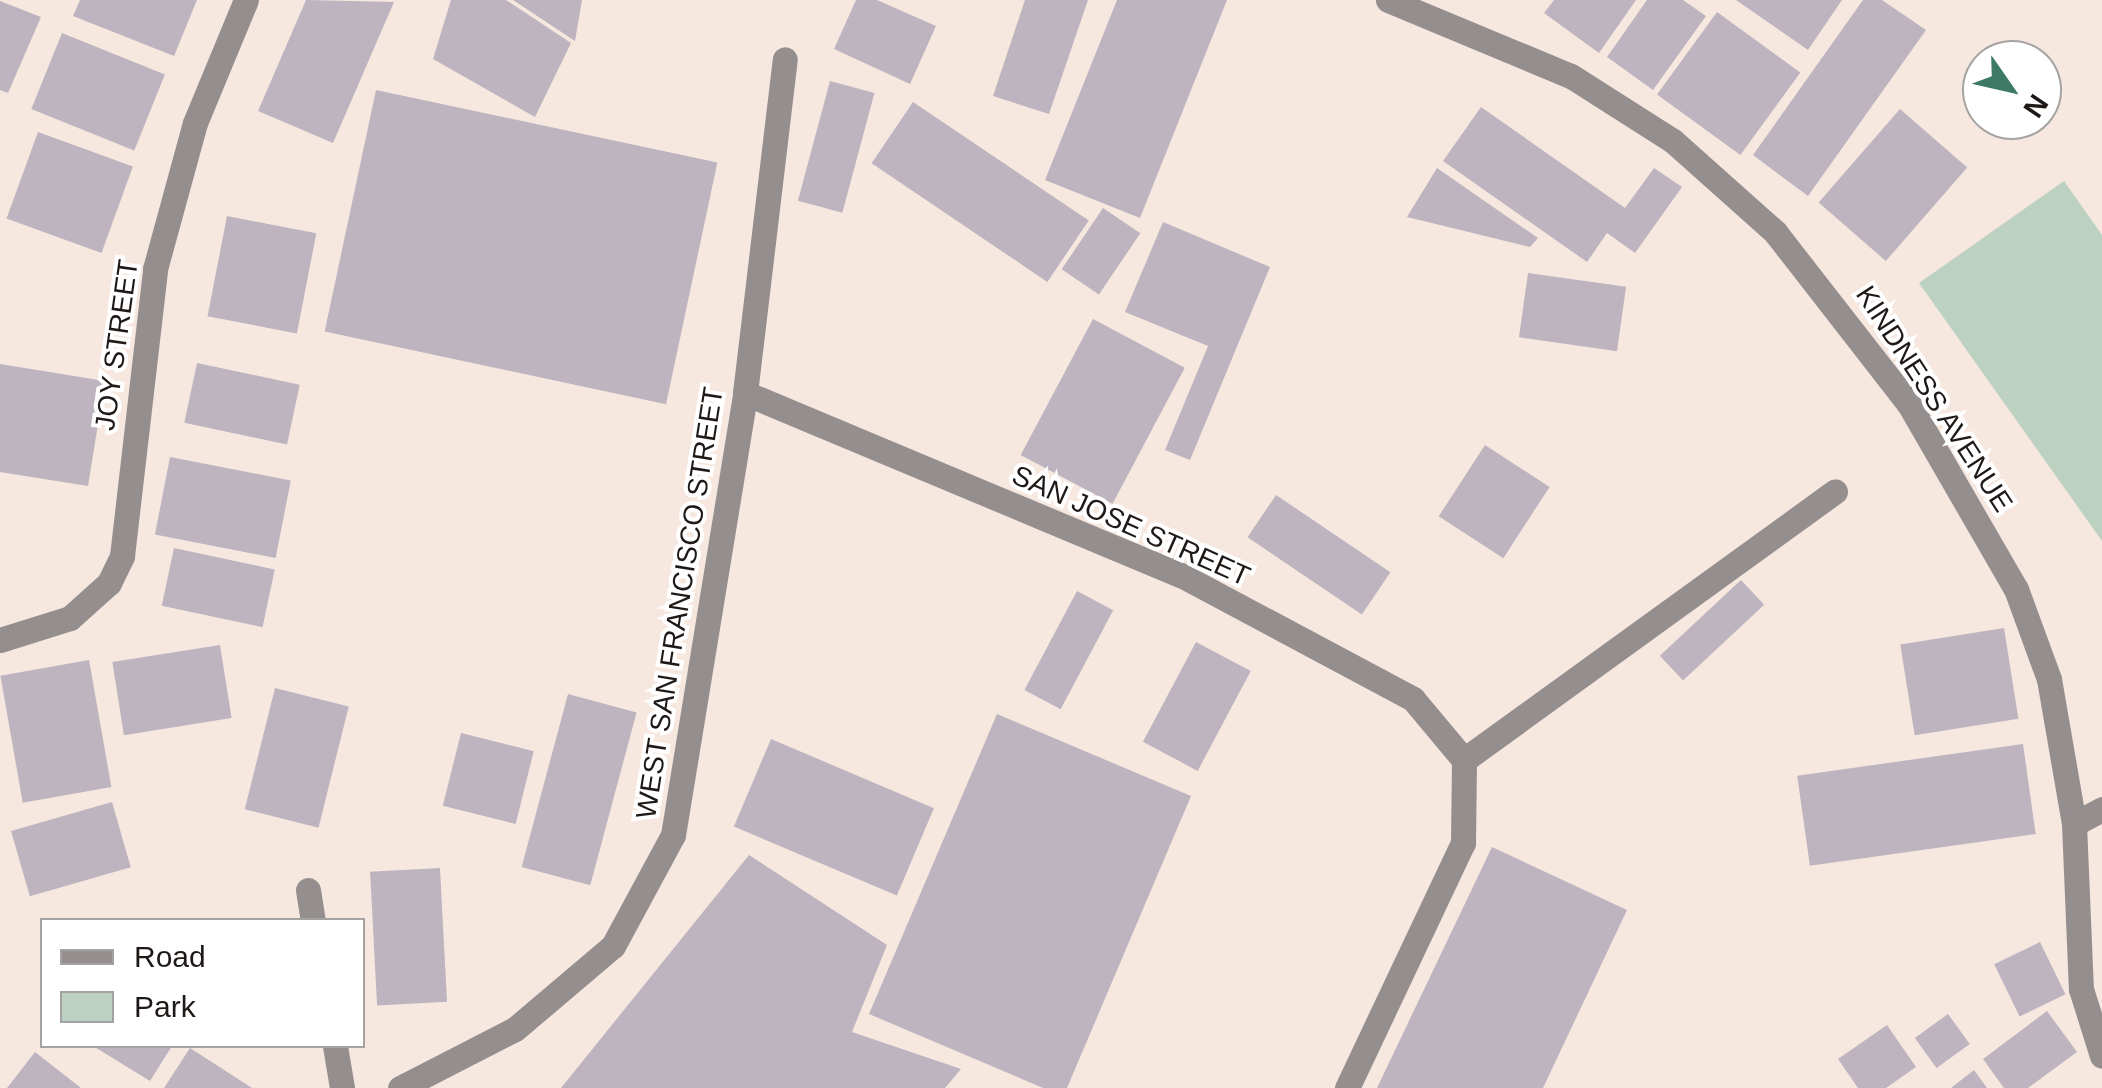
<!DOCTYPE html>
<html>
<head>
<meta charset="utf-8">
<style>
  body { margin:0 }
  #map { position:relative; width:2102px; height:1088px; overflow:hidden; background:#f6e7df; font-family:Helvetica,sans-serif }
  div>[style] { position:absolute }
  .green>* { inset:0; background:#bdd1c2 }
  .building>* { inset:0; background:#bdb4c0; transform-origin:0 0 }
  .minor>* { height:25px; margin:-12.5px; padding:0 12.5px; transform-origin:12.5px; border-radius:12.5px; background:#958e8f }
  span { translate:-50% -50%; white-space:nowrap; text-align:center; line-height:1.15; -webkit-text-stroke:8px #fff; paint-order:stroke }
  .street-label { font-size:28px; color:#1e1917 }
  .legend { position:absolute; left:40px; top:918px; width:325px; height:130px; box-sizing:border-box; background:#fff; border:2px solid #a5a3a2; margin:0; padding:12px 18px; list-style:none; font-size:30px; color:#1e1917 }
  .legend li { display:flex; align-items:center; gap:20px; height:50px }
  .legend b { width:50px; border:2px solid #a5a3a2 }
  .north { position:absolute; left:1962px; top:40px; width:100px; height:100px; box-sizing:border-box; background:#fff; border:2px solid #a5a3a2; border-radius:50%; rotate:124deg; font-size:28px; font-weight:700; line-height:40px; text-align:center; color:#1e1917 }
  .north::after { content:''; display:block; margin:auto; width:35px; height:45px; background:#3c7a66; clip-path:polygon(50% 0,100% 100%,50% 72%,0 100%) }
</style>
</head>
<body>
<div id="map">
  <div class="green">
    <i style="clip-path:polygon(2064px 181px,2102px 235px,2102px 541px,1919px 283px)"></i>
  </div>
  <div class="building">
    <i style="clip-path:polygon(80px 0,197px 0,174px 56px,73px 16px)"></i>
    <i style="clip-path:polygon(306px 0,394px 2px,333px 143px,258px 111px)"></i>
    <i style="clip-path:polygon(451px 0,506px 0,571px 43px,535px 117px,433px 59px)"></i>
    <i style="clip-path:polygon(513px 0,582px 0,575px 41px)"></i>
    <i style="clip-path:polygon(856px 0,877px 0,936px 26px,910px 84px,834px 49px)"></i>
    <i style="clip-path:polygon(1025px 0,1088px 0,1049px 114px,993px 96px)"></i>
    <i style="clip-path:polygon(1117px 0,1227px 0,1140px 218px,1045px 180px)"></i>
    <i style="clip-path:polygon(1554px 0,1636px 0,1599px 53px,1544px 13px)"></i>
    <i style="clip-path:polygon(1647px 0,1683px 0,1706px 16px,1653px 90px,1607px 57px)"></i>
    <i style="clip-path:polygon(1736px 0,1842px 0,1808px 50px)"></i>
    <i style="clip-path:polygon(1863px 0,1882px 0,1926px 30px,1808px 196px,1753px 155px)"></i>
    <i style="clip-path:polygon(0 1px,41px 17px,8px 93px,0 90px)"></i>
    <i style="left:1717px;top:12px;width:103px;height:102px;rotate:36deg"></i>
    <i style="left:62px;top:33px;width:111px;height:82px;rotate:22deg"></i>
    <i style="left:830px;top:81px;width:46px;height:124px;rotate:15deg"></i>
    <i style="left:376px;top:90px;width:349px;height:247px;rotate:12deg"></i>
    <i style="left:913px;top:102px;width:212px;height:74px;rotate:34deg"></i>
    <i style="clip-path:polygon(1481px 107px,1625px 208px,1654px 168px,1682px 187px,1635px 253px,1607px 233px,1587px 262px,1443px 161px)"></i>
    <i style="left:1900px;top:109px;width:89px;height:124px;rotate:41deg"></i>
    <i style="left:38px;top:132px;width:101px;height:92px;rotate:20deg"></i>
    <i style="clip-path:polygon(1437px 168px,1538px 238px,1530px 247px,1407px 217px)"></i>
    <i style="left:1103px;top:208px;width:45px;height:74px;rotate:34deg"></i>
    <i style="left:227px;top:216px;width:91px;height:102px;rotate:11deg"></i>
    <i style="clip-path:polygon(1163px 222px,1270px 267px,1190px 460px,1165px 450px,1208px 346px,1125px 312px)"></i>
    <i style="left:1528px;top:273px;width:99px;height:65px;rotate:8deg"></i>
    <i style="left:1093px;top:319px;width:104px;height:154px;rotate:28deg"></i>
    <i style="left:197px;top:363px;width:105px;height:61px;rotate:12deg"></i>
    <i style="clip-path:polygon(0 364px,105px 381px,88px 486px,0 472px)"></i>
    <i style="left:1485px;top:445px;width:77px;height:85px;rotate:33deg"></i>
    <i style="left:170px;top:457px;width:123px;height:79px;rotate:11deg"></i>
    <i style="left:1276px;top:495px;width:138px;height:51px;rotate:34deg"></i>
    <i style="left:174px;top:548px;width:103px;height:59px;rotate:12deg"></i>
    <i style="left:1741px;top:580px;width:34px;height:111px;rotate:47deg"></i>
    <i style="left:1077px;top:591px;width:41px;height:112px;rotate:28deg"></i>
    <i style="left:2004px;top:628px;width:92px;height:105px;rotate:81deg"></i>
    <i style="left:1196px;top:642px;width:62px;height:113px;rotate:28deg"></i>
    <i style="left:220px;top:645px;width:74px;height:109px;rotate:81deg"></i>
    <i style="left:89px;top:660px;width:129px;height:90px;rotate:80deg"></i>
    <i style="left:275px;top:688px;width:76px;height:125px;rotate:14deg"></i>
    <i style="left:568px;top:694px;width:71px;height:179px;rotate:15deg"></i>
    <i style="clip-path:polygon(997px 714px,1191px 796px,1067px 1088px,1043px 1088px,869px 1014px)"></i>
    <i style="left:461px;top:733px;width:75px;height:75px;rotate:14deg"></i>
    <i style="left:771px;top:739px;width:177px;height:95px;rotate:23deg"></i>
    <i style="left:2023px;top:744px;width:91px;height:228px;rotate:82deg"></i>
    <i style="left:112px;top:802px;width:68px;height:105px;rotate:74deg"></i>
    <i style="clip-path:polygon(1492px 847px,1627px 910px,1543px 1088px,1377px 1088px)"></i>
    <i style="clip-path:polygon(749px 855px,887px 945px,852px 1032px,961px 1069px,945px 1088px,561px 1088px)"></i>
    <i style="left:440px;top:868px;width:134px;height:70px;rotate:87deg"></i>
    <i style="left:2040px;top:942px;width:58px;height:51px;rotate:64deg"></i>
    <i style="clip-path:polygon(2047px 1011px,2077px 1052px,2028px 1088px,2004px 1088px,1983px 1059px)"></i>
    <i style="left:1948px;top:1014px;width:37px;height:41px;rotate:54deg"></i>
    <i style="clip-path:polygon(1887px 1025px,1916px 1067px,1886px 1088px,1858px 1088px,1838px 1059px)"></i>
    <i style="clip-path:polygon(93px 1046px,172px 1046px,150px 1081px)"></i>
    <i style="clip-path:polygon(190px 1048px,252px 1088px,164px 1088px)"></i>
    <i style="clip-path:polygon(35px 1052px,81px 1088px,7px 1088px)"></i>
    <i style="clip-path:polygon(1974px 1070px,1987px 1088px,1951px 1088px)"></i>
  </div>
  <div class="minor">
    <i style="left:1388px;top:0;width:198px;rotate:22.6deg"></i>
    <i style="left:1571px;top:76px;width:121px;rotate:32.5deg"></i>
    <i style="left:1673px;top:141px;width:137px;rotate:41.7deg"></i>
    <i style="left:1775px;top:232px;width:218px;rotate:52.1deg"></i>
    <i style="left:1909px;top:404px;width:214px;rotate:60deg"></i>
    <i style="left:2016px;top:589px;width:96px;rotate:69.9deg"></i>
    <i style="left:2049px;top:679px;width:147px;rotate:80.2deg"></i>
    <i style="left:2074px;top:824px;width:165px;rotate:87.6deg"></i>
    <i style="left:2081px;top:989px;width:70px;rotate:72.6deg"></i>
    <i style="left:745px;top:393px;width:472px;rotate:22.7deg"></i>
    <i style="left:1181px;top:575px;width:263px;rotate:28.1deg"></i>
    <i style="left:1413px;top:699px;width:80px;rotate:50.1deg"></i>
    <i style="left:0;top:640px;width:73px;rotate:-17.4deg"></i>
    <i style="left:70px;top:618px;width:52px;rotate:-41.9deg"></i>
    <i style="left:109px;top:583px;width:30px;rotate:-64deg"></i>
    <i style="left:122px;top:556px;width:289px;rotate:-83.4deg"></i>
    <i style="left:155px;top:269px;width:151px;rotate:-74.7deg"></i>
    <i style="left:195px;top:123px;width:133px;rotate:-67.5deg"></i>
    <i style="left:1464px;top:760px;width:458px;rotate:-35.9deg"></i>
    <i style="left:2074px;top:824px;width:32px;rotate:-28deg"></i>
    <i style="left:308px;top:890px;width:30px;rotate:81deg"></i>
    <i style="left:335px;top:1046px;width:43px;rotate:80.5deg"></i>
    <i style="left:400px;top:1088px;width:129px;rotate:-27.2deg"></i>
    <i style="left:515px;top:1029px;width:128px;rotate:-40.3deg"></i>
    <i style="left:613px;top:946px;width:126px;rotate:-61.6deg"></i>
    <i style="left:673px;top:835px;width:448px;rotate:-80.7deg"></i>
    <i style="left:745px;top:393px;width:336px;rotate:-83.2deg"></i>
    <i style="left:1347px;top:1088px;width:271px;rotate:-64.7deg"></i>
    <i style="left:1463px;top:843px;width:83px;rotate:-89.3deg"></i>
  </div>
  <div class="street-label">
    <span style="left:117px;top:345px;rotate:-82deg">JOY STREET</span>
    <span style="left:1934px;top:399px;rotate:57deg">KINDNESS AVENUE</span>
    <span style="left:1131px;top:526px;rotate:24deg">SAN JOSE STREET</span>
    <span style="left:680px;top:603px;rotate:-81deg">WEST SAN FRANCISCO STREET</span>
  </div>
  <ul class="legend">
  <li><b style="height:12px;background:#958e8f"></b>Road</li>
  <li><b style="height:28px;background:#bdd1c2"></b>Park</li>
  </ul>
  <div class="north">N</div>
</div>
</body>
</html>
